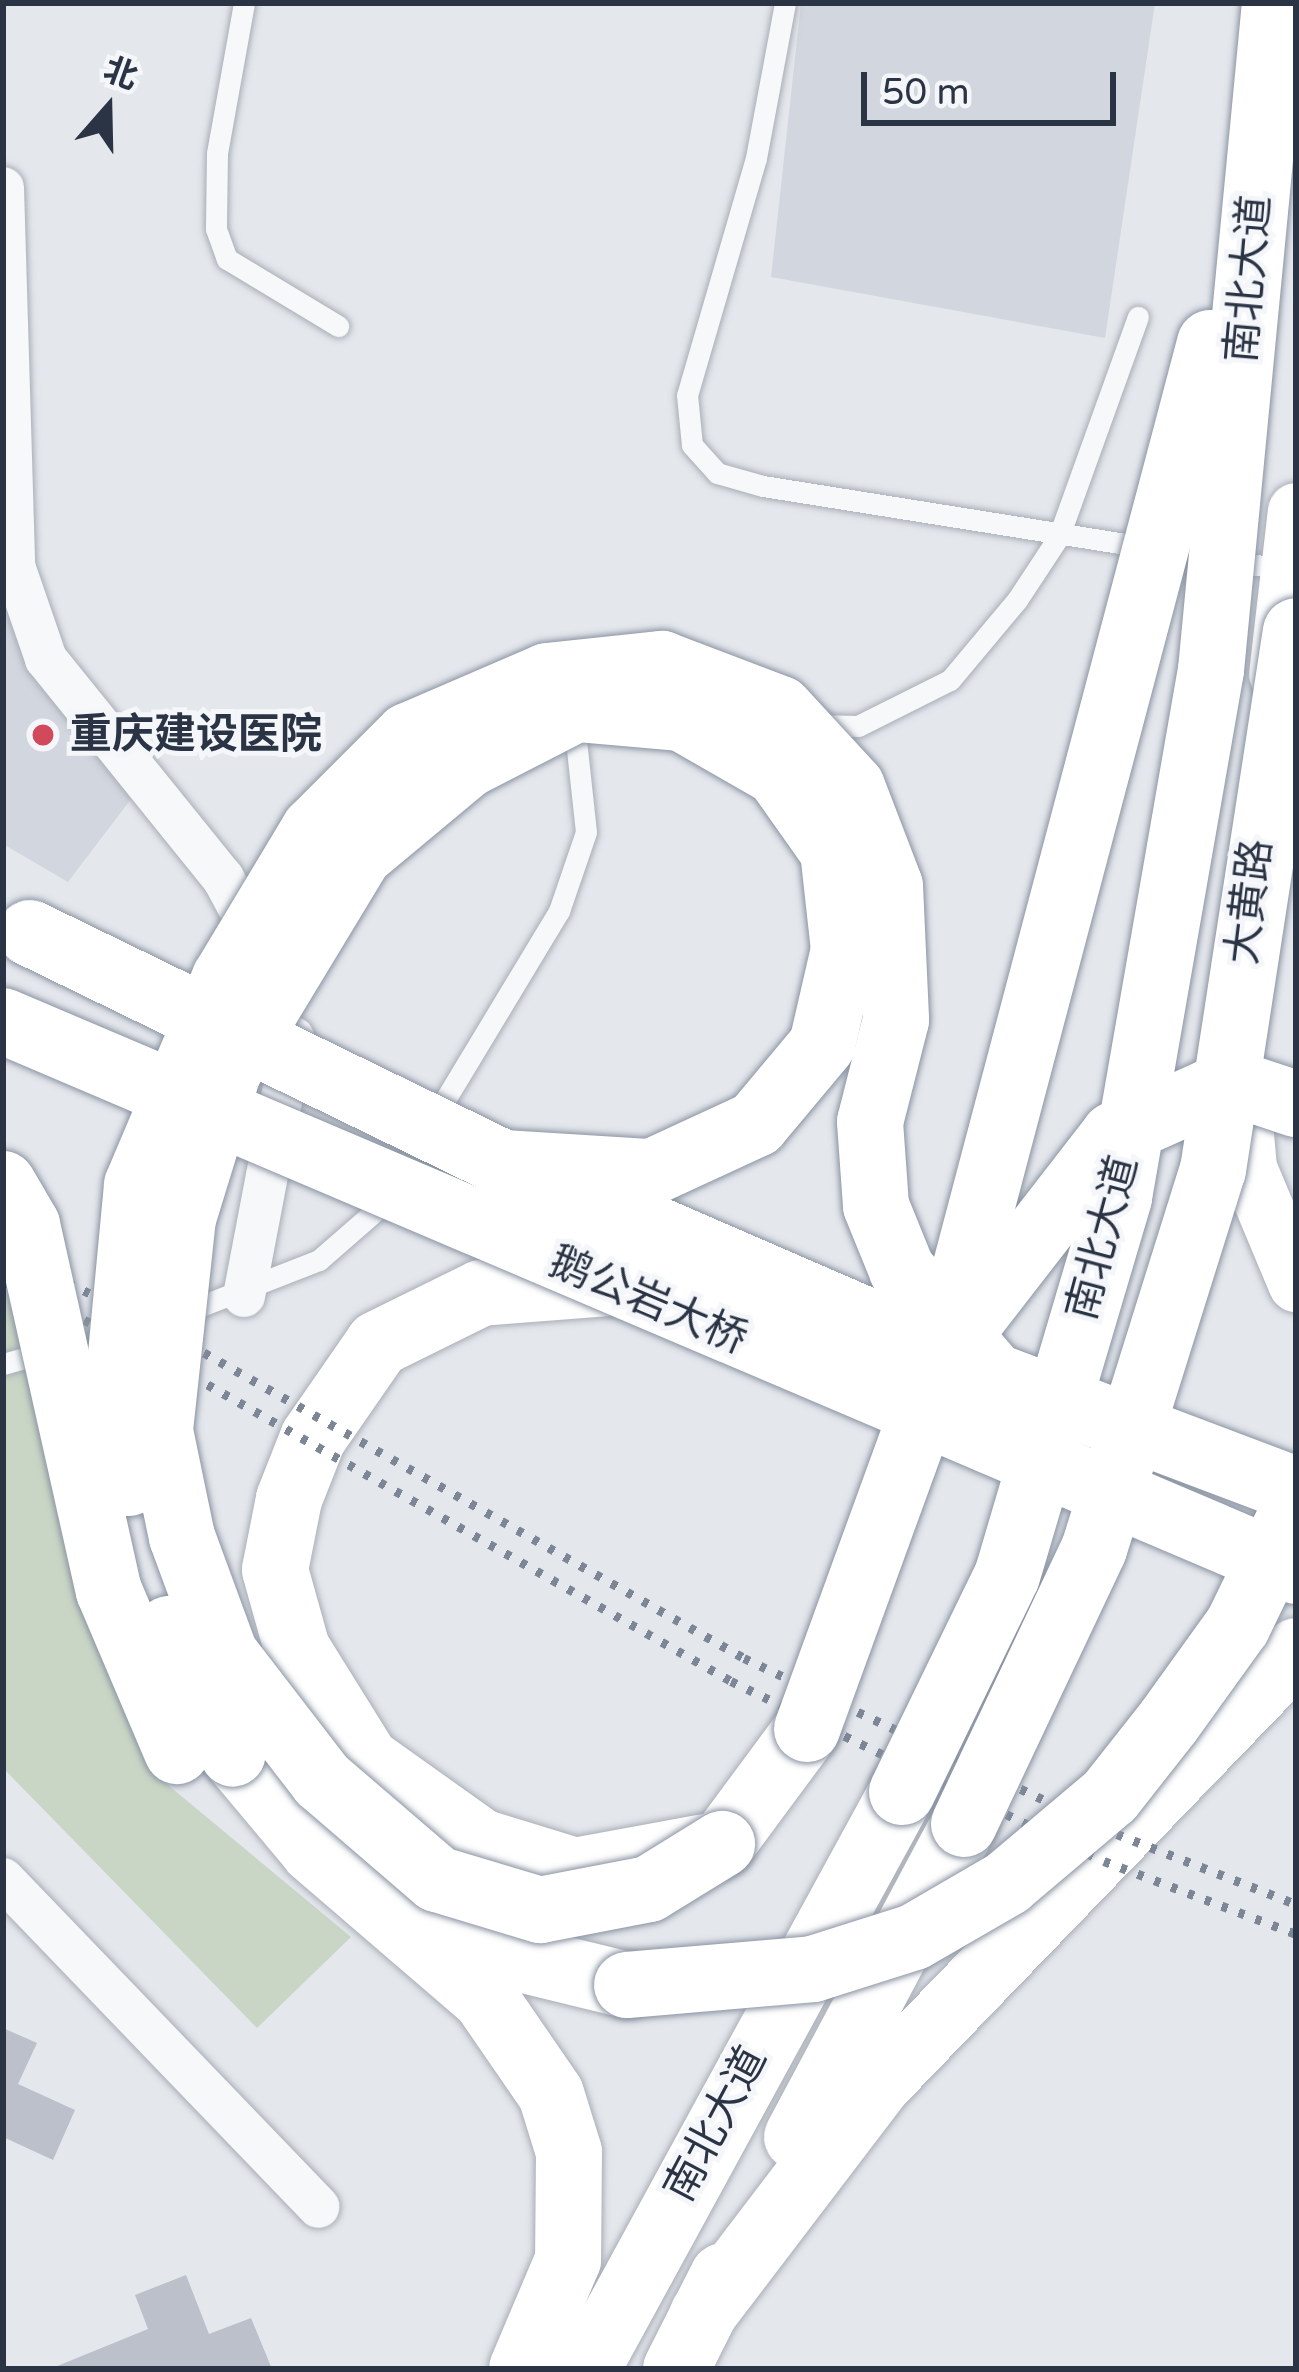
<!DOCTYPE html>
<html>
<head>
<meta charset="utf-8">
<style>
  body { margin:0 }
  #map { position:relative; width:1299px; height:2372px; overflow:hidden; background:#e4e7ec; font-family:"Varela Round","Noto Sans SC",sans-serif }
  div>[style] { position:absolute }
  .built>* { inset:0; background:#d2d6de }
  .green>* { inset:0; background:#c9d6c5 }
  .building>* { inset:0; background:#bbc0ca }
  .roads { filter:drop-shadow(0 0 3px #a9aeb7) drop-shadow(0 0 3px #a9aeb7) }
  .service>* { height:21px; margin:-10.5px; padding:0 10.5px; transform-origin:10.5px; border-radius:10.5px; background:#f7f8fa }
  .minor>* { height:42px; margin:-21px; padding:0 21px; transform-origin:21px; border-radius:21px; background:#f7f8fa }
  .secondary>* { height:57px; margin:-28.5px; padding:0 28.5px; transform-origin:28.5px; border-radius:28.5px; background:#fff }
  .trunk>* { height:66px; margin:-33px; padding:0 33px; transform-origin:33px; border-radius:33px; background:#fff }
  .rail>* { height:9px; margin-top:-4.5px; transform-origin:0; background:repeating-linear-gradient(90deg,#7d8696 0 6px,transparent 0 18px) }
  .bridges { filter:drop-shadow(0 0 3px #8b94a3) drop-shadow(0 0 3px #8b94a3) }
  .trunk-bridge>* { height:66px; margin:-33px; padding:0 33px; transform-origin:33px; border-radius:33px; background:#fff }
  .dots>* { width:33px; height:33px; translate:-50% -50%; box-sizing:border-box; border:6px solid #f4f6f9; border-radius:50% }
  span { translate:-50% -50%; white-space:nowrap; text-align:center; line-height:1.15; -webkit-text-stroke:10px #f4f6f9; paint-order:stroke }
  .street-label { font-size:42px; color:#2b3445 }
  .poi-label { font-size:42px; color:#2b3445; font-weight:700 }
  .left { translate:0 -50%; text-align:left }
  .frame { position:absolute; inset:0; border:6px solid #2b3445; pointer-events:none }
  .north { position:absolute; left:48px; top:48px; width:120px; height:120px; -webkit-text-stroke:9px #f4f6f9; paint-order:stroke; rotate:20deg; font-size:33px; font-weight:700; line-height:48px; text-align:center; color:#2b3445 }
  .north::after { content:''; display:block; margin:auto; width:42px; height:54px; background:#2b3445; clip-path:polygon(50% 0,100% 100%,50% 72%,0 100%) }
  .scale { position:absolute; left:861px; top:72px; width:255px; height:54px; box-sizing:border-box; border:6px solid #2b3445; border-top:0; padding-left:15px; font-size:36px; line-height:42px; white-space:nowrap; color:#2b3445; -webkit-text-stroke:9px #f4f6f9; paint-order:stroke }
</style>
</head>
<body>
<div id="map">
  <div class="built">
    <i style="clip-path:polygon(801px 3px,1155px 3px,1105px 338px,771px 277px)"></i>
    <i style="clip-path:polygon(3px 579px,35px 670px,131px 799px,68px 882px,3px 844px)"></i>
  </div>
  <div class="green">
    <i style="clip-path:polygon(3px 1267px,156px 1775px,351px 1937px,257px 2028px,3px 1768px)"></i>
  </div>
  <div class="building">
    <i style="clip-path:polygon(3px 2028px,37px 2043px,18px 2084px,75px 2110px,53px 2160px,3px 2137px)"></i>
    <i style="clip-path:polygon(186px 2275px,209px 2334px,251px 2318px,272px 2369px,50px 2369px,148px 2329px,135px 2295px)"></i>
  </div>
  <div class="roads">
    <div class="service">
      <i style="left:244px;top:3px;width:152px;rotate:100.2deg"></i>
      <i style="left:217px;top:153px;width:76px;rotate:90.8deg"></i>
      <i style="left:216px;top:229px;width:32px;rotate:70deg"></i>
      <i style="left:227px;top:259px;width:130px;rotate:31.1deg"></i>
      <i style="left:785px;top:3px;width:158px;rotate:100.6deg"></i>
      <i style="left:756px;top:158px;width:247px;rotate:106.2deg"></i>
      <i style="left:687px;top:395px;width:50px;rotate:84.3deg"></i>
      <i style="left:692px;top:445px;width:38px;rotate:48deg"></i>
      <i style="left:717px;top:473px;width:48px;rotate:15.8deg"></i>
      <i style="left:763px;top:486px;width:532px;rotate:9.09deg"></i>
      <i style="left:814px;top:725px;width:44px;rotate:1.3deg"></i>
      <i style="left:858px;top:726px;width:103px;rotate:-26.6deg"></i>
      <i style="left:950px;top:680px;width:104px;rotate:-50.1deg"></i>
      <i style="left:1017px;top:600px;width:77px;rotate:-56.7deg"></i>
      <i style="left:1059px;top:536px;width:233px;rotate:-70.2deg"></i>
      <i style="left:183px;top:1313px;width:146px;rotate:-21.3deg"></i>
      <i style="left:319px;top:1260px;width:82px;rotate:-41.1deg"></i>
      <i style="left:381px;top:1206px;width:345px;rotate:-58.9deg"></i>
      <i style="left:559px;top:911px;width:83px;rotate:-71.1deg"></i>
      <i style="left:586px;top:832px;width:93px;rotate:-96.2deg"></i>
      <i style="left:576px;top:740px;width:23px;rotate:-67deg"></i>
      <i style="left:3px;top:1364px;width:48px;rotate:-15.8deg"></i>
    </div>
    <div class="minor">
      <i style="left:3px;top:188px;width:378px;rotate:88.3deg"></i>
      <i style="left:14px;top:566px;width:98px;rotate:71deg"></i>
      <i style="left:46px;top:659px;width:282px;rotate:51.1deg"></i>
      <i style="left:223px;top:878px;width:81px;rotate:61.8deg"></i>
      <i style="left:244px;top:1296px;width:263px;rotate:-79.2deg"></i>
      <i style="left:3px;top:1879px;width:455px;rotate:46.1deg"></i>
    </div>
    <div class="secondary">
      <i style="left:1277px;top:674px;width:164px;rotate:-83.4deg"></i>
      <i style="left:1241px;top:1088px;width:80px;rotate:85deg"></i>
      <i style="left:1248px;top:1168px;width:125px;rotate:67.3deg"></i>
    </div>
    <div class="trunk">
      <i style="left:607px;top:1283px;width:126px;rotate:175.5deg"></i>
      <i style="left:481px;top:1293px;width:115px;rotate:153.7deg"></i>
      <i style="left:378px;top:1344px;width:114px;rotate:124.7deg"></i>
      <i style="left:313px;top:1438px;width:66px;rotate:111.5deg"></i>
      <i style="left:289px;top:1499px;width:72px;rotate:101.2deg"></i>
      <i style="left:275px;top:1570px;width:82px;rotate:74.4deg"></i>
      <i style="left:297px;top:1649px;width:131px;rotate:58.1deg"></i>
      <i style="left:366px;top:1760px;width:141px;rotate:35.5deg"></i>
      <i style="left:481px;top:1842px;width:98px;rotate:17.1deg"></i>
      <i style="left:575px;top:1871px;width:149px;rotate:-10.4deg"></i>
      <i style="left:722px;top:1844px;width:143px;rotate:-53.5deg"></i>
      <i style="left:233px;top:1754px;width:126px;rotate:50.1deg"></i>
      <i style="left:314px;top:1851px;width:225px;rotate:40.7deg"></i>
      <i style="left:485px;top:1998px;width:116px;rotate:55.5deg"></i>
      <i style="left:551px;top:2094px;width:61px;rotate:72.8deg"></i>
      <i style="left:569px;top:2152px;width:108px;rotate:90.5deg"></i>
      <i style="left:568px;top:2260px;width:118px;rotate:112.9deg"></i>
      <i style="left:430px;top:1937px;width:203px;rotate:13.7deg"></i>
      <i style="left:797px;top:2137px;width:355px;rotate:-61.9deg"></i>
      <i style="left:703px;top:2314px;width:290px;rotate:-52.7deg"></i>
      <i style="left:879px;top:2083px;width:600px;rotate:-46.01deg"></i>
      <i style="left:587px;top:2369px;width:657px;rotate:-61.37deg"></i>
      <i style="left:676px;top:2369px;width:104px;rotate:-63.2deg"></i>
    </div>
  </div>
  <div class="rail">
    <i style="left:3px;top:1251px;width:171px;rotate:26deg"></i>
    <i style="left:157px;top:1326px;width:674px;rotate:29.49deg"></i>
    <i style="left:744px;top:1658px;width:412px;rotate:25.3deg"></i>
    <i style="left:1117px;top:1834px;width:192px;rotate:21.4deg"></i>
    <i style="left:3px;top:1281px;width:157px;rotate:25.6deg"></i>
    <i style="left:145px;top:1349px;width:674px;rotate:29.53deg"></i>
    <i style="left:731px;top:1681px;width:414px;rotate:25.8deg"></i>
    <i style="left:1104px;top:1861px;width:205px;rotate:20.8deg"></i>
  </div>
  <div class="bridges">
    <div class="trunk-bridge">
      <i style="left:30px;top:933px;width:526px;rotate:25.93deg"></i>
      <i style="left:503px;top:1163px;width:535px;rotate:23.45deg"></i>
      <i style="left:994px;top:1376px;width:323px;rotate:20.7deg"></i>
      <i style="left:3px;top:1021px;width:1405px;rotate:23.04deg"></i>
      <i style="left:503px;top:1163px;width:149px;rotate:3.5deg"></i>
      <i style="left:652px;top:1172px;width:115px;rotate:-24.8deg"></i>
      <i style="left:756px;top:1124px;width:103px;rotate:-50.1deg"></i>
      <i style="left:822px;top:1045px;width:98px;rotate:-77deg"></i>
      <i style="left:844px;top:950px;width:100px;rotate:-96.3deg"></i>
      <i style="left:833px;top:851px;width:95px;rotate:-125.2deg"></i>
      <i style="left:778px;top:773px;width:111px;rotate:-150.2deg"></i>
      <i style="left:682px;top:718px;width:106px;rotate:-175.1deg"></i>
      <i style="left:576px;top:709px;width:123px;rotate:152.8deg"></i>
      <i style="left:467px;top:765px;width:139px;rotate:140.2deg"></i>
      <i style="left:360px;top:854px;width:255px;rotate:121.2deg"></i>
      <i style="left:228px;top:1072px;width:153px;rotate:107.1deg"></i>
      <i style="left:183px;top:1218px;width:214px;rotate:96.2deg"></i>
      <i style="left:160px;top:1431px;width:108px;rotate:78.3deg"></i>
      <i style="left:182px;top:1537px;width:125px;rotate:69.8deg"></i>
      <i style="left:225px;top:1654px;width:159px;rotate:52.4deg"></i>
      <i style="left:322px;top:1780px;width:152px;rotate:40.7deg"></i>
      <i style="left:437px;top:1879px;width:108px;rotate:16.8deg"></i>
      <i style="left:540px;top:1910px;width:111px;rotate:-10.9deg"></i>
      <i style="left:649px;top:1889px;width:86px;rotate:-31.7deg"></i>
      <i style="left:3px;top:1184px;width:48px;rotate:59.7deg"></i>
      <i style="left:27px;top:1225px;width:375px;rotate:77.4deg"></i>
      <i style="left:109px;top:1591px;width:174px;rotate:67deg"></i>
      <i style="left:963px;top:1330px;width:247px;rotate:-52.2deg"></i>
      <i style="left:1114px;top:1135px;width:105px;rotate:-24.1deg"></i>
      <i style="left:1210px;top:1092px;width:38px;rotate:-6deg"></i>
      <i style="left:1248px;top:1088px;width:51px;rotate:18.4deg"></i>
      <i style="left:129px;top:1483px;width:66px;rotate:-102.2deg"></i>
      <i style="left:115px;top:1418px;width:234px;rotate:-84.6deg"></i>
      <i style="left:137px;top:1185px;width:225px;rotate:-67deg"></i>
      <i style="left:225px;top:978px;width:173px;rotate:-59deg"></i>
      <i style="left:314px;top:830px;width:133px;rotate:-45deg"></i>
      <i style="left:408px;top:736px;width:151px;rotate:-23.3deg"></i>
      <i style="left:547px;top:676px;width:116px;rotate:-6deg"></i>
      <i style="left:662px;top:664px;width:126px;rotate:20.9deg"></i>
      <i style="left:780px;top:709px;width:106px;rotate:47.3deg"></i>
      <i style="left:852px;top:787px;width:106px;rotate:69deg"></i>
      <i style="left:890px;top:886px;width:134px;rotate:87.4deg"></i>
      <i style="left:896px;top:1020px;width:105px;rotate:104.3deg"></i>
      <i style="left:870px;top:1122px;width:84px;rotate:85.9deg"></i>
      <i style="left:876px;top:1206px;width:69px;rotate:67.9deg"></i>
      <i style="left:902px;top:1270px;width:140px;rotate:49deg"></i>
      <i style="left:169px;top:1629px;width:140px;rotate:62.9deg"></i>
      <i style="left:807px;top:1729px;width:393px;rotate:-70deg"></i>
      <i style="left:941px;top:1360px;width:1052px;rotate:-75.18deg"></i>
      <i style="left:902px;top:1792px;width:240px;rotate:-64.1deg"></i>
      <i style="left:1007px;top:1576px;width:395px;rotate:-73.5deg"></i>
      <i style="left:1119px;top:1197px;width:535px;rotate:-80.1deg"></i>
      <i style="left:1211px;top:670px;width:670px;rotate:-84.52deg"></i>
      <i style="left:964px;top:1824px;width:304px;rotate:-64.7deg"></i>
      <i style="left:1094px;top:1549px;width:397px;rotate:-72.6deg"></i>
      <i style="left:1213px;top:1170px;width:545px;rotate:-81.25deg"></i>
      <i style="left:627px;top:1985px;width:187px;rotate:-4.9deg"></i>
      <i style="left:813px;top:1969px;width:106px;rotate:-17.6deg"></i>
      <i style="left:914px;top:1937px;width:108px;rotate:-30.1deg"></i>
      <i style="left:1007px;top:1883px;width:135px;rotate:-40.2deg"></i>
      <i style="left:1110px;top:1796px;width:95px;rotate:-51.8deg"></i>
      <i style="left:1169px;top:1721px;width:118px;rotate:-54.3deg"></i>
      <i style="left:1238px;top:1625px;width:117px;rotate:-64.1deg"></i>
    </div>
  </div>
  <div class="dots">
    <i style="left:43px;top:735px;background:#d1495b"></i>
  </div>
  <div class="street-label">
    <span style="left:1249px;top:279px;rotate:-85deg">南北大道</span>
    <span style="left:1250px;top:902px;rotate:-83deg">大黄路</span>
    <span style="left:1103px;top:1238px;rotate:-75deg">南北大道</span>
    <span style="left:648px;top:1301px;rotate:23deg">鹅公岩大桥</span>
    <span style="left:716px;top:2124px;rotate:-62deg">南北大道</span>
  </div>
  <div class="poi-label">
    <span class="left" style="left:70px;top:735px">重庆建设医院</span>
  </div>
  <div class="frame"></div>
  <div class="north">北</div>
  <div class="scale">50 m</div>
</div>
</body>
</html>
